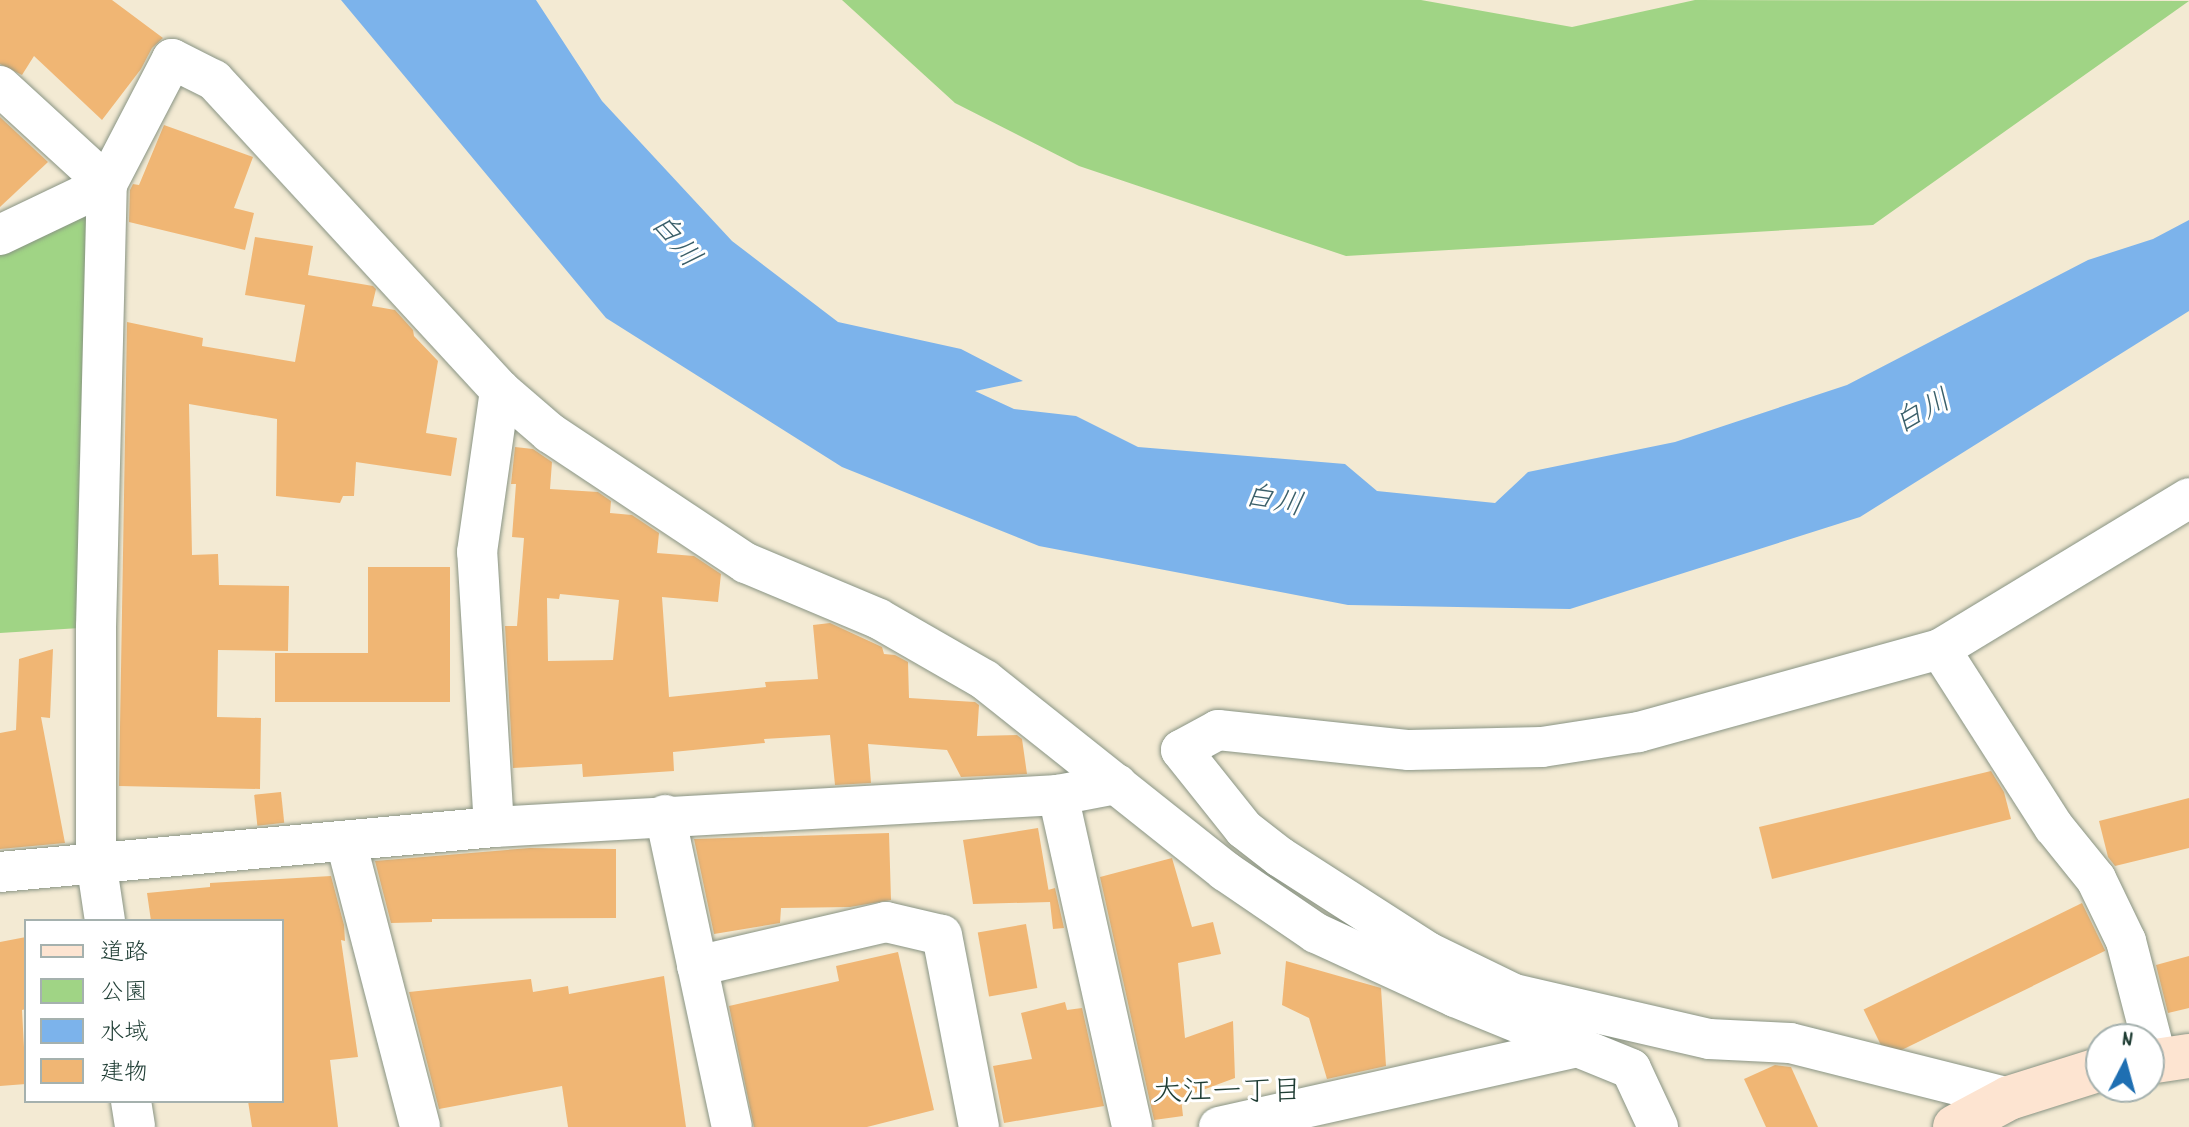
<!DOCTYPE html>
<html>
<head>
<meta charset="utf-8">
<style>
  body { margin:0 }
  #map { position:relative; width:2189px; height:1127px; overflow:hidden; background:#f3ead3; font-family:Dekko,"Klee One",sans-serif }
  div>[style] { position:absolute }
  .green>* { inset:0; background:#a0d485 }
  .water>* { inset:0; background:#7cb3eb }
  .building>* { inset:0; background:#f0b674; transform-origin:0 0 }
  .roads { filter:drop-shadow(0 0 2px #899484) drop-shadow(0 0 2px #899484) }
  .street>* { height:40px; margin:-20px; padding:0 20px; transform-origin:20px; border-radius:20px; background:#fff }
  .secondary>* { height:44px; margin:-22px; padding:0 22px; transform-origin:22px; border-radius:22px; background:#fde4d1 }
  span { translate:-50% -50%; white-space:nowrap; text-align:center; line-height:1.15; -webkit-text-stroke:6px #fff; paint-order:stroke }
  .water-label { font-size:30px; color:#3b606b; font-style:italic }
  .neighbourhood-label { font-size:30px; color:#1f3d34 }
  .legend { position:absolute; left:24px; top:919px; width:260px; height:184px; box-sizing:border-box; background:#fff; border:2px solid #a5b1ae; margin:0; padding:10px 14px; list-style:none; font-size:24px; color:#1f3d34 }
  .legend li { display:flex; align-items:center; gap:16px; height:40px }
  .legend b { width:40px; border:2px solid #a5b1ae }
  .north { position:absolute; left:2085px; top:1023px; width:80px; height:80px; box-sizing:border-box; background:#fff; border:2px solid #a5b1ae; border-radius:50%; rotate:6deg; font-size:22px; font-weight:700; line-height:32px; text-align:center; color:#1f3d34 }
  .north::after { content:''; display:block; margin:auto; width:28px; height:36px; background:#1f6fb2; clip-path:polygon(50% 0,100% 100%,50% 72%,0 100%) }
</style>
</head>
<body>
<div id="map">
  <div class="green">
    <i style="clip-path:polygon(842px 0,1421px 0,1572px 27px,1695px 0,2189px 1px,1873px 225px,1346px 256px,1079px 166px,955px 103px)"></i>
    <i style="clip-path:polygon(107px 184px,96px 627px,0 633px,0 235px)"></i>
  </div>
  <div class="water">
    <i style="clip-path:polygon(341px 0,536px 0,602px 101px,732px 241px,838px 322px,961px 349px,1023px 381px,975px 391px,1014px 409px,1076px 416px,1138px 447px,1345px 464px,1377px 491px,1495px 503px,1528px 472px,1675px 442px,1847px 385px,2088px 260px,2153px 239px,2189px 220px,2189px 311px,1860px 517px,1570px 609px,1348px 605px,1039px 546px,842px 467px,606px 318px)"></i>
  </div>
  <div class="building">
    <i style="clip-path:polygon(0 0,112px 0,163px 38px,152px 48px,141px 69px,102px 120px,34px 56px,22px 75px,0 64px)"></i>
    <i style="clip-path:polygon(0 117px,48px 162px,0 207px)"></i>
    <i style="clip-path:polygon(164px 125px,253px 157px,234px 208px,254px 213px,245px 250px,129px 222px,130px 190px,133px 184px,139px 185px)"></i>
    <i style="clip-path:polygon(255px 237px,313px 246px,308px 275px,373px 286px,376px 289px,372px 306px,395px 310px,413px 330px,414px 336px,438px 361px,426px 433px,457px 438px,451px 476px,356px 462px,354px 496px,343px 496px,340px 503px,276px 496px,277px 419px,189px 404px,192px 555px,218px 554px,219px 585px,289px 586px,288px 651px,218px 650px,217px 717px,261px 718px,260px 789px,119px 786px,127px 322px,203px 338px,202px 346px,295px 362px,305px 305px,245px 295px)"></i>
    <i style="clip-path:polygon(evenodd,515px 447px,533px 449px,552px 462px,550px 489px,598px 492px,611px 501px,610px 513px,632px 515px,659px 533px,657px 553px,694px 556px,721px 574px,718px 602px,662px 597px,669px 697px,766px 687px,765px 682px,818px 679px,813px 625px,830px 623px,882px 647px,884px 654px,895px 655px,908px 662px,909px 698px,975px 702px,979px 705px,977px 736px,1017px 735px,1022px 739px,1027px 774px,961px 777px,947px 750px,868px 744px,871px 783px,835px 785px,830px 735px,764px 739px,765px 743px,673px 752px,674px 771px,583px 777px,582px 764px,513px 768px,505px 626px,517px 626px,524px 538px,512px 537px,516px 484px,511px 484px,515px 447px,560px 594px,619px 600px,613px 660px,548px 661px,547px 598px,559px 599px,560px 594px)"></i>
    <i style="clip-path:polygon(368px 567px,450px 567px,450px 702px,275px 702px,275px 653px,368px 653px)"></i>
    <i style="clip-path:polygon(53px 649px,50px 718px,41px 717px,65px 843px,0 849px,0 733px,16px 730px,19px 659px)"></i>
    <i style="clip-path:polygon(1991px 771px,2004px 792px,2011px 819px,1772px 879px,1759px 827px)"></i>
    <i style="left:281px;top:792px;width:31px;height:27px;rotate:84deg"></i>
    <i style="clip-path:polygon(2189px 798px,2189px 848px,2115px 866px,2108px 857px,2099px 821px)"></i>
    <i style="clip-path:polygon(1038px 828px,1050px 899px,1048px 890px,1055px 888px,1064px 928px,1053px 929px,1050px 902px,973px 904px,963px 840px)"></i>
    <i style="clip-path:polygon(889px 833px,891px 900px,850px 907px,781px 908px,780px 923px,714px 934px,694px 839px)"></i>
    <i style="clip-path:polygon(530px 848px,616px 849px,616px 918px,432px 919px,432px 922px,391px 923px,375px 861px)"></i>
    <i style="clip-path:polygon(1172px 858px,1192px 927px,1213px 922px,1221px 954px,1178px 963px,1185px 1038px,1233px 1021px,1235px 1078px,1181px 1098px,1183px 1116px,1154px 1120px,1100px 877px)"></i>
    <i style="clip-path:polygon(331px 876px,344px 925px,345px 941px,341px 940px,358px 1057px,330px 1060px,338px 1127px,252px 1127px,248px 1101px,282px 1101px,282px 921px,151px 921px,147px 893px,210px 887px,210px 883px)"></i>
    <i style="left:2082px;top:903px;width:53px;height:243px;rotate:64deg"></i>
    <i style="left:1026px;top:924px;width:65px;height:49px;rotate:80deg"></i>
    <i style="clip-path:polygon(26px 937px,26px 1009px,22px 1010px,26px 1084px,0 1086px,0 942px)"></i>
    <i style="clip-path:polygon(898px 952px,934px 1110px,867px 1127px,754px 1127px,729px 1006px,839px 981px,836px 966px)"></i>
    <i style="clip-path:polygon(2189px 956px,2189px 1008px,2168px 1013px,2156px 965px)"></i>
    <i style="clip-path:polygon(1286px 961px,1381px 988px,1386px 1066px,1327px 1079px,1309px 1018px,1282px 1005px)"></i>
    <i style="clip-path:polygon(664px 976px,686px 1127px,568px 1127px,562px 1086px,439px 1109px,409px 992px,531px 979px,533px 992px,568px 986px,569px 994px)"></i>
    <i style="clip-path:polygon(1065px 1002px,1067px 1010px,1082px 1008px,1104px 1106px,1004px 1123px,993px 1066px,1032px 1059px,1021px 1013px)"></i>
    <i style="clip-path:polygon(1775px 1065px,1791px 1067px,1818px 1127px,1766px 1127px,1744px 1079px)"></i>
  </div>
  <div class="roads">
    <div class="street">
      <i style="left:0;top:86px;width:145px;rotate:42.5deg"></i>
      <i style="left:0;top:235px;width:119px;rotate:-25.5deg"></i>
      <i style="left:1940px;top:649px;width:211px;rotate:57.4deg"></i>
      <i style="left:2054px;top:827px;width:67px;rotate:51.1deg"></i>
      <i style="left:2096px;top:879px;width:69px;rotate:64.2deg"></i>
      <i style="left:2126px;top:941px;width:124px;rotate:75.5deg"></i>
      <i style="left:1058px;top:795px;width:340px;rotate:77.4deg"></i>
      <i style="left:665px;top:815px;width:319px;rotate:77.9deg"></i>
      <i style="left:494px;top:827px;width:276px;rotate:-93.5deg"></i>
      <i style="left:477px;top:552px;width:164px;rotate:-81.9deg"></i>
      <i style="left:346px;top:842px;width:294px;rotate:75.4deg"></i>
      <i style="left:0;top:872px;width:496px;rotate:-5.2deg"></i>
      <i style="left:494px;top:827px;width:565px;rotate:-3.25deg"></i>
      <i style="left:1058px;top:795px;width:60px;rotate:-10.6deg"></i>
      <i style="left:105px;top:921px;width:61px;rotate:-98.5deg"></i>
      <i style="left:96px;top:861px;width:234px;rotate:-90deg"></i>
      <i style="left:96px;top:627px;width:443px;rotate:-88.6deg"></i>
      <i style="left:107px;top:184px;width:141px;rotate:-62.5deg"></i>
      <i style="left:172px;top:59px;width:47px;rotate:26.6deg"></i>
      <i style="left:214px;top:80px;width:422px;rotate:47.3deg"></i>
      <i style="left:500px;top:390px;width:66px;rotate:40.7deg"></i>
      <i style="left:550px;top:433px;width:235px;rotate:33.6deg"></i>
      <i style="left:746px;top:563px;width:144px;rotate:22.8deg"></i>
      <i style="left:879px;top:619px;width:122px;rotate:29.9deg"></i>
      <i style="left:985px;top:680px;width:307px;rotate:38.5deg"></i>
      <i style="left:1225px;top:871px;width:110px;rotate:34.3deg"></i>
      <i style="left:1316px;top:933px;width:153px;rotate:24.7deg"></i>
      <i style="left:1455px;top:997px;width:190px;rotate:22.2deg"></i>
      <i style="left:1631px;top:1069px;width:64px;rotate:65deg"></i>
      <i style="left:697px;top:966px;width:194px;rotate:-13.1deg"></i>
      <i style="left:886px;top:922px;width:57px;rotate:13.1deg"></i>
      <i style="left:942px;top:935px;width:196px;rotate:79.1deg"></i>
      <i style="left:2009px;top:1098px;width:226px;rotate:-165.9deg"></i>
      <i style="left:1790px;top:1043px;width:81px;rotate:-177.2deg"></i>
      <i style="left:1709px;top:1039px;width:200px;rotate:-167deg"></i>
      <i style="left:1514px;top:994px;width:96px;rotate:-154deg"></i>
      <i style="left:1428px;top:952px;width:176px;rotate:-147.3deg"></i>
      <i style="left:1280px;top:857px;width:46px;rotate:-142.1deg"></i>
      <i style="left:1244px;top:829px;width:101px;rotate:-128.6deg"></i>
      <i style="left:1181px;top:750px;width:42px;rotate:-28.4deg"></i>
      <i style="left:1218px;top:730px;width:192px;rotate:6deg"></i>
      <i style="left:1409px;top:750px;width:133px;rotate:-1.3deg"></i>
      <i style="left:1542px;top:747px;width:98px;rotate:-8.8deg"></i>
      <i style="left:1639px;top:732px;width:312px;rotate:-15.4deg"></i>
      <i style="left:1940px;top:649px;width:291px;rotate:-31.2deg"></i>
      <i style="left:131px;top:1101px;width:26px;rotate:81deg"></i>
      <i style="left:1219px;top:1127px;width:368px;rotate:-12.6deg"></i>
    </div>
    <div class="secondary">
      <i style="left:2149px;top:1062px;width:40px;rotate:-8.5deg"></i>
      <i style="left:1955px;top:1127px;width:61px;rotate:-28.2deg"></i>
      <i style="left:2009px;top:1098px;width:96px;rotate:-17.5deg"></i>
    </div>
  </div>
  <div class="water-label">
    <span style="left:673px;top:243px;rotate:50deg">白川</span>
    <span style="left:1924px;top:415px;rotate:-28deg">白川</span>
    <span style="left:1273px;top:504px;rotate:11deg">白川</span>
  </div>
  <div class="neighbourhood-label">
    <span style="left:1227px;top:1095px">大江一丁目</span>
  </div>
  <ul class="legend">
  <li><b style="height:10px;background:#fde4d1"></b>道路</li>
  <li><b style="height:22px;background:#a0d485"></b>公園</li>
  <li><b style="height:22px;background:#7cb3eb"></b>水域</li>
  <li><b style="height:22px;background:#f0b674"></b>建物</li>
  </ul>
  <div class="north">N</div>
</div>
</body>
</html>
